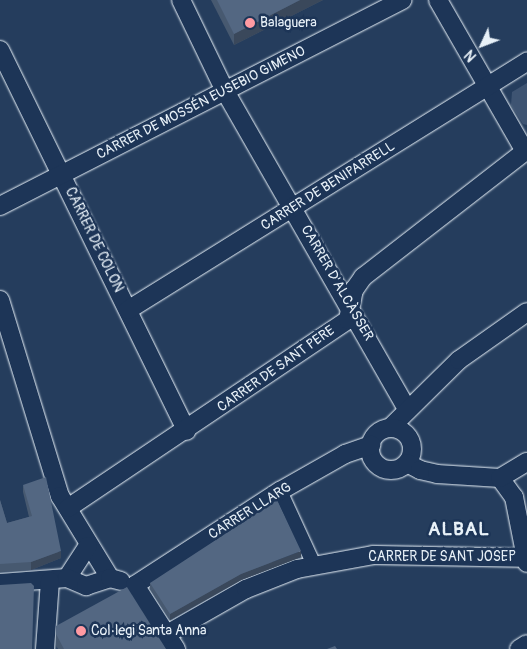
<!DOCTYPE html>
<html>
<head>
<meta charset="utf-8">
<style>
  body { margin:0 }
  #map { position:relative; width:527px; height:649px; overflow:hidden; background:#253d5d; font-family:Pangolin,sans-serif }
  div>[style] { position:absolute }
  .green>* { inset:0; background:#3e5472 }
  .roads { filter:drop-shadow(0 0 1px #e8f1f8) drop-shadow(0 0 1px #e8f1f8) }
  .pedestrian>* { height:14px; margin:-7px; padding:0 7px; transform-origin:7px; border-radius:7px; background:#1d3557 }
  .minor>* { height:18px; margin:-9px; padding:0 9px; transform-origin:9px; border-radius:9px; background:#1d3557 }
  .minor>.ring { margin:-9px; padding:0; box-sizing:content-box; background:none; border:18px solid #1d3557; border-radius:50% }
  .wall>* { inset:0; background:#475970 }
  .shaded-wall>* { inset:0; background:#3a485b }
  .building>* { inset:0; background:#536782 }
  .dots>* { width:14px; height:14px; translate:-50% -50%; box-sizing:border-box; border:2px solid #1d3557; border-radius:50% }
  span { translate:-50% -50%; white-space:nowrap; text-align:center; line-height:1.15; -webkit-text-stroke:5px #1d3557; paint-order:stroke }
  .poi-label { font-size:14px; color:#e8f1f8 }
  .left { translate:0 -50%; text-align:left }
  .street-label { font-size:14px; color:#e8f1f8 }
  .district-label { font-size:19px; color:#e8f1f8; font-weight:700; letter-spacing:1px }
  .north { position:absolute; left:457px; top:20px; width:50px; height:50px; -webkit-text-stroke:4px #1d3557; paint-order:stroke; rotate:227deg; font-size:14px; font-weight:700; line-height:20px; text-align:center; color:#e8f1f8 }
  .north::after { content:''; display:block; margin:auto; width:18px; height:22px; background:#e8f1f8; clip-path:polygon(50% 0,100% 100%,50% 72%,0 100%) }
</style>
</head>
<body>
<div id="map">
  <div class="green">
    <i style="clip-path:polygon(527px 83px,527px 125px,523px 124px,511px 105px,512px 92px)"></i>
  </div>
  <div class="roads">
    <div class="pedestrian">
      <i style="left:280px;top:491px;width:81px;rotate:65.3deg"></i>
    </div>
    <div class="minor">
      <i style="left:181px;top:0;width:101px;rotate:64.2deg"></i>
      <i style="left:225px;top:91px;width:366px;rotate:60.2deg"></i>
      <i style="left:438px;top:0;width:174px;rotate:60.1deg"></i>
      <i style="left:0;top:50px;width:424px;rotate:63.9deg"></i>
      <i style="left:0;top:206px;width:452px;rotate:-27.1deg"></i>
      <i style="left:0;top:300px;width:205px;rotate:73deg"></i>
      <i style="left:60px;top:496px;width:96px;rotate:58.6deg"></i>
      <i style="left:128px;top:310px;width:470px;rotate:-31.9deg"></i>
      <i style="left:390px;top:428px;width:97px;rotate:-44.6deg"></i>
      <i style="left:459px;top:360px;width:83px;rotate:-35.2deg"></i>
      <i class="ring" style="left:370px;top:428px;width:24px;height:24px"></i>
      <i style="left:407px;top:463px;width:15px;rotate:28deg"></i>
      <i style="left:420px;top:470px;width:17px;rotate:13deg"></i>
      <i style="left:437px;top:474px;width:63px;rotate:3.6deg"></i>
      <i style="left:500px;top:478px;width:24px;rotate:54deg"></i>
      <i style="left:514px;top:497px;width:67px;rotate:78.9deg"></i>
      <i style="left:500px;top:478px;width:31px;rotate:-31deg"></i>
      <i style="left:68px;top:508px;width:337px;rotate:-33.9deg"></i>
      <i style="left:348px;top:320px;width:31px;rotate:-79deg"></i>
      <i style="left:354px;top:290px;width:16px;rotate:-55deg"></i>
      <i style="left:363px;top:277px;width:207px;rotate:-37.8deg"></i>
      <i style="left:67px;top:578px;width:38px;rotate:-57deg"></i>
      <i style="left:0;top:583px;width:67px;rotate:-4.3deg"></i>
      <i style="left:67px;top:578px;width:21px;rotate:23deg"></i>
      <i style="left:86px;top:586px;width:25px;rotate:-18deg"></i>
      <i style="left:110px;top:578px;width:11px;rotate:15deg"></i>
      <i style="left:135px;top:585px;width:173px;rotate:-33deg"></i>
      <i style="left:280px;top:491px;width:75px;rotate:-29.6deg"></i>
      <i style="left:345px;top:454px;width:28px;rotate:-19deg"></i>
      <i style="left:135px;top:585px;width:76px;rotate:57.4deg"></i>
      <i style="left:167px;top:634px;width:91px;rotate:-29.7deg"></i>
      <i style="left:246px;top:589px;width:55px;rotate:-21.4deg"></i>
      <i style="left:297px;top:569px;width:77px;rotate:-10.4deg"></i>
      <i style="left:373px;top:555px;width:152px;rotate:1.1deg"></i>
      <i style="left:45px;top:649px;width:68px;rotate:-85.8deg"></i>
      <i style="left:519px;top:649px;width:9px;rotate:-32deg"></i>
    </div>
  </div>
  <div class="wall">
    <i style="clip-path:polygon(211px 0,323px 0,234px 45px)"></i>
    <i style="clip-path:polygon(23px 485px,61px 558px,31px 570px,0 572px,0 500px,7px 523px,29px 517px,23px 492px)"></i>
    <i style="clip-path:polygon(301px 557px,241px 580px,170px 620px,150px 589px,150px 583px)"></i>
    <i style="clip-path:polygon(56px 634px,166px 649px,58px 649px,56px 646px)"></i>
  </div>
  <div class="shaded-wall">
    <i style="clip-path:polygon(300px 0,323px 0,234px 45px,234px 34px)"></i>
    <i style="clip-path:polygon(61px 551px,61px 558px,31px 570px,31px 562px)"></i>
    <i style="clip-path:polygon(301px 551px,301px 557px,241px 580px,170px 620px,170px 614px,241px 574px)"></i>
  </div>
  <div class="building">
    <i style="clip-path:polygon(217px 0,300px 0,234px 34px)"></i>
    <i style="clip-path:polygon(46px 477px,61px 551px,31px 562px,0 564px,0 500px,7px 523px,32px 516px,23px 485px)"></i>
    <i style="clip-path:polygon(277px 500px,301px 551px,241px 574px,170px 614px,150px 583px)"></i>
    <i style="clip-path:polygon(31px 583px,34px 586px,32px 649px,0 649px,0 585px)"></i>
    <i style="clip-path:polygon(127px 587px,166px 649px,64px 649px,56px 634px,56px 626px)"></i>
    <i style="clip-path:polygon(335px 646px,337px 649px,327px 649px)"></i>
  </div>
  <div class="dots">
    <i style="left:250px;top:23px;background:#ff9aa2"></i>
    <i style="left:81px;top:631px;background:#ff9aa2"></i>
  </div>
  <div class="poi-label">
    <span class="left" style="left:260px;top:23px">Balaguera</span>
    <span class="left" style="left:91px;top:631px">Col·legi Santa Anna</span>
  </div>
  <div class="street-label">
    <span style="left:201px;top:103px;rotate:-27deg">CARRER DE MOSSÉN EUSEBIO GIMENO</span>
    <span style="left:328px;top:186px;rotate:-32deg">CARRER DE BENIPARRELL</span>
    <span style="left:94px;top:240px;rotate:64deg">CARRER DE COLON</span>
    <span style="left:337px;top:283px;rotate:60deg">CARRER D'ALCÀSSER</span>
    <span style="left:276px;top:369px;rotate:-35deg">CARRER DE SANT PERE</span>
    <span style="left:250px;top:511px;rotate:-32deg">CARRER LLARG</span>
    <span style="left:442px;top:557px">CARRER DE SANT JOSEP</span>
  </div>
  <div class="district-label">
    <span style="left:459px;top:530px">ALBAL</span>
  </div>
  <div class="north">N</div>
</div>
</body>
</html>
